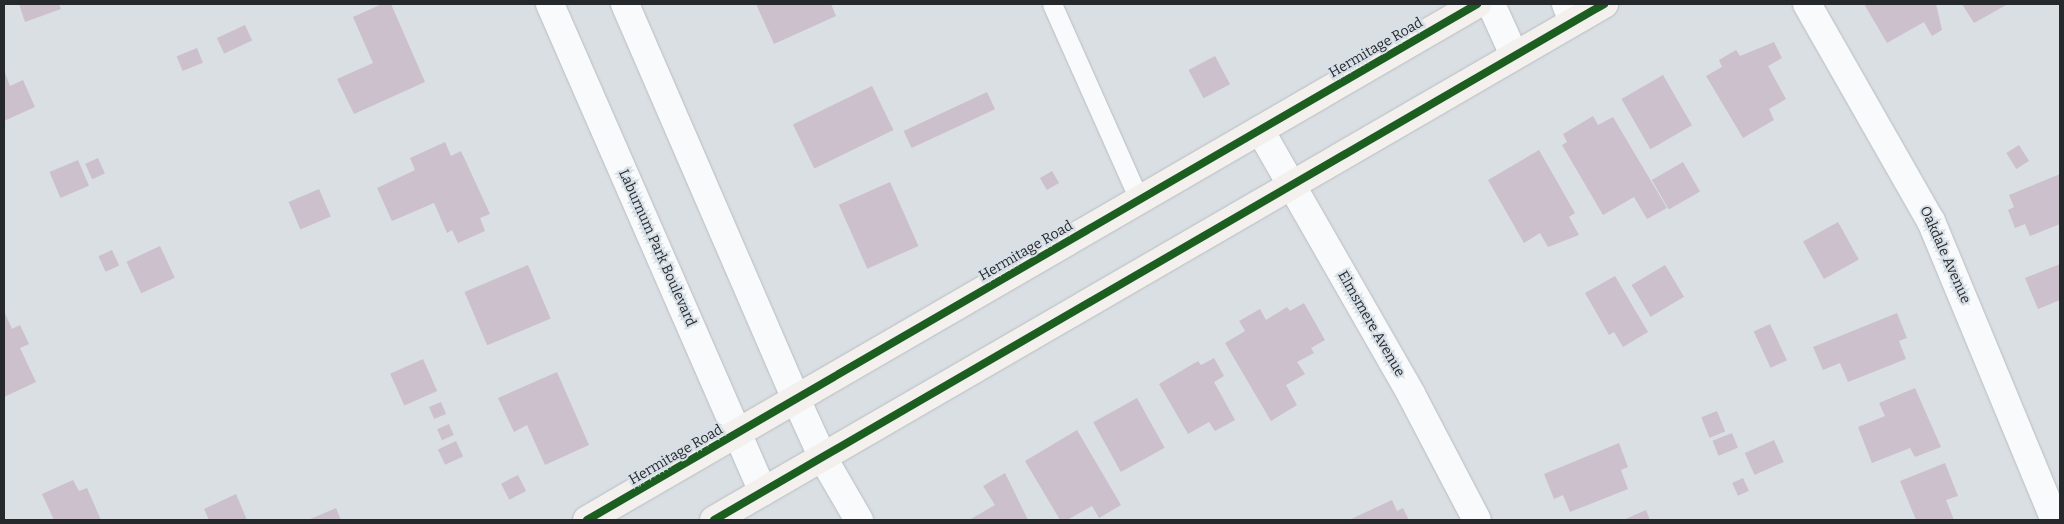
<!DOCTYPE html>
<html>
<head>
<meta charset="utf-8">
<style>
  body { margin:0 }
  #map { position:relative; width:2064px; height:524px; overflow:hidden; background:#dadfe4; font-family:Bitter,serif }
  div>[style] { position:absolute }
  .building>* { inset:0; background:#cbc0cc; transform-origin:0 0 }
  .roads { filter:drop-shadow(0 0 1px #b9bdc0) drop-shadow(0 0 1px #b9bdc0) }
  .lane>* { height:19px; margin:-9.5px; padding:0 9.5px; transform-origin:9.5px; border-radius:9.5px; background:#f9fafb }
  .street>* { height:28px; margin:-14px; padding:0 14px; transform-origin:14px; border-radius:14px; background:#f9fafb }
  .primary>* { height:28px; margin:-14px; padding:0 14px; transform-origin:14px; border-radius:14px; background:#f3f0ee }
  .cycleway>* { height:8px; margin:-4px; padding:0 4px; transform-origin:4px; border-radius:4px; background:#1b5e20 }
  span { translate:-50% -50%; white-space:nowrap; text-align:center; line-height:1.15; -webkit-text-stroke:4px #d7dfe7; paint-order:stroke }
  .street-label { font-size:14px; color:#26292c }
  .frame { position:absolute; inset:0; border:5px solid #26292c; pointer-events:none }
</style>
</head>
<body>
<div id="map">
  <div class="building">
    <i style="clip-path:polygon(19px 4px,59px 4px,61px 9px,25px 22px)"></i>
    <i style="clip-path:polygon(382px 4px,391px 4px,425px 82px,354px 114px,337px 79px,373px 63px,353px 17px)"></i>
    <i style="clip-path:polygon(756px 4px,831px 4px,836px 16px,774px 44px)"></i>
    <i style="clip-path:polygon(1864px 4px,1936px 4px,1942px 30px,1932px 36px,1924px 22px,1887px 43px)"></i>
    <i style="clip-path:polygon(1962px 4px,2008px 4px,1974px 23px)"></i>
    <i style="left:245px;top:25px;width:17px;height:31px;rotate:65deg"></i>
    <i style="clip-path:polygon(1774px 42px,1782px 58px,1768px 66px,1786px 99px,1769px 109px,1774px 120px,1743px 138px,1706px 76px,1722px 67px,1719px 60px,1736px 50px,1740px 56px)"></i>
    <i style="left:197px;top:48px;width:16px;height:22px;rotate:68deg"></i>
    <i style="left:1215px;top:56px;width:32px;height:30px;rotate:62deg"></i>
    <i style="clip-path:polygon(4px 70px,10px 86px,23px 80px,35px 107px,4px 121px)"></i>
    <i style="left:1663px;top:75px;width:58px;height:48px;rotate:60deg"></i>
    <i style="left:872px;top:86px;width:49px;height:88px;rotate:64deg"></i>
    <i style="left:987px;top:92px;width:19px;height:92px;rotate:65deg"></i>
    <i style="clip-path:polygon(1593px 116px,1598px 125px,1613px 117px,1667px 208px,1647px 219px,1634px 197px,1603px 215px,1562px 145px,1567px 142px,1563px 134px)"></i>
    <i style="clip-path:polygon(445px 142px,451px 156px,461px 151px,490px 214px,480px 218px,485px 231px,458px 243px,452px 230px,447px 233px,434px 203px,392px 221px,377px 188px,415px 170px,410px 158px)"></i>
    <i style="left:2019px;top:145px;width:19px;height:15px;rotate:58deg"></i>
    <i style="clip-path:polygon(1539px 150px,1575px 213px,1569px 217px,1579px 235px,1548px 247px,1540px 233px,1524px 243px,1488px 180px)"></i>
    <i style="left:98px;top:158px;width:17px;height:14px;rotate:66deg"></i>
    <i style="left:78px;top:160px;width:28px;height:31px;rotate:67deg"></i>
    <i style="left:1683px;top:162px;width:34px;height:36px;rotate:60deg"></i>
    <i style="left:1052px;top:171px;width:14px;height:14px;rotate:60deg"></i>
    <i style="clip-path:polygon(2060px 174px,2060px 224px,2030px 236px,2025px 224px,2015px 228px,2008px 210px,2014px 207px,2009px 195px)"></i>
    <i style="left:890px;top:182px;width:70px;height:56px;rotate:66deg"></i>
    <i style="left:319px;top:189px;width:30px;height:33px;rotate:67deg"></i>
    <i style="left:1838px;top:222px;width:43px;height:40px;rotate:61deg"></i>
    <i style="left:160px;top:246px;width:35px;height:37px;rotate:65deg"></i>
    <i style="left:112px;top:250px;width:17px;height:15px;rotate:65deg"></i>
    <i style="clip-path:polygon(2060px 264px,2060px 300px,2038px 309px,2025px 278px)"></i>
    <i style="left:528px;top:265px;width:58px;height:69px;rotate:67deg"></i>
    <i style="left:1665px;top:265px;width:37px;height:39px;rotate:59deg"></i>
    <i style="clip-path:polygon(1615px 276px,1648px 332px,1623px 347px,1614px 332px,1609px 335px,1585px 293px)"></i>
    <i style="clip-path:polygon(1304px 303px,1325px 340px,1311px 348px,1314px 353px,1297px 362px,1305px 374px,1286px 385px,1297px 405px,1271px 421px,1225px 343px,1245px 331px,1239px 321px,1260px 309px,1266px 320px,1287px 307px,1290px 311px)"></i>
    <i style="clip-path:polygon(4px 311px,12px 329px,20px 325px,29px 344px,20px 348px,36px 382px,4px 397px)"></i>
    <i style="clip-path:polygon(1897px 313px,1907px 338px,1899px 341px,1906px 359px,1848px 382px,1840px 363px,1823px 370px,1813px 347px)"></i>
    <i style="left:1770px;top:324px;width:40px;height:18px;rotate:65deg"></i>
    <i style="clip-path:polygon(1214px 358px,1224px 376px,1214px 382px,1235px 420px,1215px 431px,1209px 422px,1188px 434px,1159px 384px,1198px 361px,1201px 365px)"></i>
    <i style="left:423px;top:359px;width:35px;height:36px;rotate:66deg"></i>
    <i style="clip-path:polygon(557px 372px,589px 445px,545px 465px,527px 425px,514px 432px,498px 398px)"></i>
    <i style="clip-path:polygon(1915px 388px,1941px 447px,1915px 457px,1910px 448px,1872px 463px,1858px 427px,1885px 416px,1879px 403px)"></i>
    <i style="left:1137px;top:398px;width:57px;height:50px;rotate:61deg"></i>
    <i style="left:441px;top:402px;width:13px;height:13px;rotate:67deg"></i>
    <i style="left:1717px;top:411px;width:22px;height:17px;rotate:68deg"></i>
    <i style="left:449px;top:424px;width:12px;height:13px;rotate:66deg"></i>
    <i style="clip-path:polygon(1077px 430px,1121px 505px,1099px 518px,1092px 506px,1067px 520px,1060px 520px,1025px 461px)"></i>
    <i style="left:1732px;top:433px;width:16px;height:21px;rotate:68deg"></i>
    <i style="left:1774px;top:440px;width:24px;height:32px;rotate:66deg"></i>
    <i style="left:456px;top:441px;width:17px;height:20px;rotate:65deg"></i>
    <i style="clip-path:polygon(1619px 443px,1628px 467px,1621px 470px,1628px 489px,1570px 512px,1563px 495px,1554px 499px,1544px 474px)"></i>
    <i style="clip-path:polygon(1945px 463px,1958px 496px,1946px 500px,1954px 520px,1916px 520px,1900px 481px)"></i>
    <i style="clip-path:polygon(1005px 473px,1028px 520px,969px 520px,995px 505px,983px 486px)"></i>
    <i style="left:518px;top:475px;width:18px;height:19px;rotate:63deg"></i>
    <i style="left:1743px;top:478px;width:14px;height:12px;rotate:65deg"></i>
    <i style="clip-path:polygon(73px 480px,79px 491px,87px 488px,101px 520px,54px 520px,42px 494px)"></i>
    <i style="clip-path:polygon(236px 494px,247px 520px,209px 520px,204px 509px)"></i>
    <i style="clip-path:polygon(1392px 500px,1397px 511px,1403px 508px,1409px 520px,1349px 520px)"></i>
    <i style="clip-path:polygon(336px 508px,341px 520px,308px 520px)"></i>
    <i style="clip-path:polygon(1646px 510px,1650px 520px,1623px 520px)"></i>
  </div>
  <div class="roads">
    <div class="lane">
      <i style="left:1052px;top:4px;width:214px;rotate:66deg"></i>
    </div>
    <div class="street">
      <i style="left:550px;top:4px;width:532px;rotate:66.42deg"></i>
      <i style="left:625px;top:4px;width:430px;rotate:66.6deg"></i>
      <i style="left:796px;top:399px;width:65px;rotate:65.4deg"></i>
      <i style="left:823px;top:458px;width:72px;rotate:59.9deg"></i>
      <i style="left:1491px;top:4px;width:56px;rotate:65.7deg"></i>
      <i style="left:1566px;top:4px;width:18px;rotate:68deg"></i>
      <i style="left:1807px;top:4px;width:250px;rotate:60.3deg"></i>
      <i style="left:1931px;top:221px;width:324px;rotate:67.5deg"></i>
      <i style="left:1260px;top:130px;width:304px;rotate:60.2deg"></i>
      <i style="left:1411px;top:394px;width:142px;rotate:62.4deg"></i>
    </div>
    <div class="primary">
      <i style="left:587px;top:520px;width:1029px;rotate:-30.1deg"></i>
      <i style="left:714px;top:520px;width:1029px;rotate:-30.1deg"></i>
    </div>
  </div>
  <div class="cycleway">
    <i style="left:587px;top:520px;width:1029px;rotate:-30.1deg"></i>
    <i style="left:714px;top:520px;width:1029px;rotate:-30.1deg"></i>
  </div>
  <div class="street-label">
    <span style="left:1376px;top:48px;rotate:-30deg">Hermitage Road</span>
    <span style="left:657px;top:248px;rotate:66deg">Laburnum Park Boulevard</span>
    <span style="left:1026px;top:251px;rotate:-30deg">Hermitage Road</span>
    <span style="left:1945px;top:255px;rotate:66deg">Oakdale Avenue</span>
    <span style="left:1371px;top:324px;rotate:60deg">Elmsmere Avenue</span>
    <span style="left:676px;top:455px;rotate:-30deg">Hermitage Road</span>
  </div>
  <div class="frame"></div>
</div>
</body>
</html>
